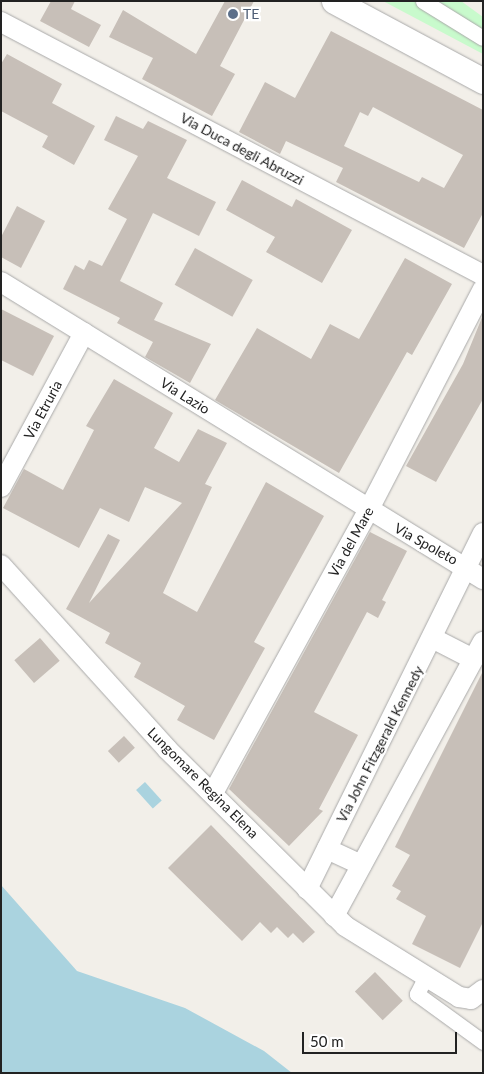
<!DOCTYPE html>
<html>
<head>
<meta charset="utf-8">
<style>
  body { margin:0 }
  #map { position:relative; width:484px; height:1074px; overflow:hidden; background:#f2efe9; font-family:Lato,sans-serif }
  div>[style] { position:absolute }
  .park>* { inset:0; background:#c8facc }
  .water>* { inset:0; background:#aad3df; transform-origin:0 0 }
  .building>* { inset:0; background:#c7bfb8; transform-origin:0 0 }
  .roads { filter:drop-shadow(0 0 1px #a9a9a9) drop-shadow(0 0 1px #a9a9a9) }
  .pedestrian>* { height:15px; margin:-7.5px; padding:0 7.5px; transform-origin:7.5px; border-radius:7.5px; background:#fff }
  .minor>* { height:20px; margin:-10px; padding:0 10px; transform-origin:10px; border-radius:10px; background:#fff }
  .tertiary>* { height:25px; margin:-12.5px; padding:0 12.5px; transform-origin:12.5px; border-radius:12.5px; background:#fff }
  .dots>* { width:14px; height:14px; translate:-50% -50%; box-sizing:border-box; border:2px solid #fff; border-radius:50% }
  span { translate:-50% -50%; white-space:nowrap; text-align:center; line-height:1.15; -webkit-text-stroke:4.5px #fff; paint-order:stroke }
  .service-label { font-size:14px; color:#4e5e75 }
  .left { translate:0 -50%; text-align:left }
  .street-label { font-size:14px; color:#222 }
  .frame { position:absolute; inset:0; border:2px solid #222; pointer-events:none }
  .scale { position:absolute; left:302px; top:1032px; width:155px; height:22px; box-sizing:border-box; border:2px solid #222; border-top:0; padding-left:6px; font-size:15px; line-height:18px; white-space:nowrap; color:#222; -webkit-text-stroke:4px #fff; paint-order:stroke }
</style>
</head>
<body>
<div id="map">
  <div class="park">
    <i style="clip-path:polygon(383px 1px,461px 1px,483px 17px,483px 54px)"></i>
  </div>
  <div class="water">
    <i style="left:145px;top:782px;width:25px;height:12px;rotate:48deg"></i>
    <i style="clip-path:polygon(1px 885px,77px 971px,185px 1008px,264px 1051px,292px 1073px,1px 1073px)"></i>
  </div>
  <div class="building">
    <i style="clip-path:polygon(51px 1px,75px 1px,71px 9px,101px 25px,89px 47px,40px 21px)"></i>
    <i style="clip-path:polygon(225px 1px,254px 1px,220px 66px,235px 74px,212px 116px,142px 79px,153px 58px,109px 37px,123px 10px,196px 54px)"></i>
    <i style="clip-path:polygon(evenodd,331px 31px,483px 110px,483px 213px,464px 248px,336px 182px,343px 168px,286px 141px,280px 154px,239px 132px,265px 82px,295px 98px,331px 31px,373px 107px,463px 155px,444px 188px,422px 177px,419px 182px,344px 146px,360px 112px,368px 116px,373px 107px)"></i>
    <i style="clip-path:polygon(7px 54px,62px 84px,52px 103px,95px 126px,74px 165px,42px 147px,48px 136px,1px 111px,1px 64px)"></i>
    <i style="clip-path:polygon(116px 116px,143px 129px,148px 121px,187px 140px,167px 178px,216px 202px,199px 236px,153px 213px,120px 281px,163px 303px,154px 320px,211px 344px,190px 383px,145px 357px,153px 342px,117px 323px,120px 318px,63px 289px,75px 265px,84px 270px,89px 260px,102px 266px,127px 219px,108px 209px,138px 156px,104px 140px)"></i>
    <i style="clip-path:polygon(242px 180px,292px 207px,296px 199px,352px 230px,322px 283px,266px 252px,275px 237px,226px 210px)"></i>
    <i style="clip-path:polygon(17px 206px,45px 221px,21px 268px,1px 257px,1px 237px)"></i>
    <i style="left:195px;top:248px;width:66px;height:42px;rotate:29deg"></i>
    <i style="clip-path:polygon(405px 258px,452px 284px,412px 355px,407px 352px,339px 473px,215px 400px,257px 328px,311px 359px,330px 324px,359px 339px)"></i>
    <i style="clip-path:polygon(1px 309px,54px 336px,33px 376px,1px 360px)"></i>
    <i style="clip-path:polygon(483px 315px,483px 399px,436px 482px,406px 466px,463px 364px)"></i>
    <i style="clip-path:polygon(114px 379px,173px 413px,154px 448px,179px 462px,198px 429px,227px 443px,205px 484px,212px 487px,163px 593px,197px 612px,266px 482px,324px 516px,254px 642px,265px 648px,214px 740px,177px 720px,185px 706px,134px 677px,141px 663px,105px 643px,110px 633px,66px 609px,108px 534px,120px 540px,89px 603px,182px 503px,145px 487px,129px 522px,100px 508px,79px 548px,3px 508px,24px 469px,63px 490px,94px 430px,86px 426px)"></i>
    <i style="clip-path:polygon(370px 532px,407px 551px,382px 600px,386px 602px,378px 618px,367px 612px,314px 712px,358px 735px,319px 809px,323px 811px,289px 846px,229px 789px)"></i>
    <i style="left:40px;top:638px;width:30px;height:34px;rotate:49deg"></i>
    <i style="clip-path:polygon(483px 671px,483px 922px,460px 968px,412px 944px,426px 916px,396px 899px,401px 891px,392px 886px,410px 855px,395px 847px)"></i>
    <i style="left:124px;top:736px;width:16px;height:22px;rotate:47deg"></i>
    <i style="clip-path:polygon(211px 825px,315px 932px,303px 943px,293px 933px,288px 938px,277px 927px,271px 933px,260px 922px,242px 941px,168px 868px)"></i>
    <i style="left:375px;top:972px;width:40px;height:28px;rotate:46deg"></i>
  </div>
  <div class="roads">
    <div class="pedestrian">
      <i style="left:423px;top:1px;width:70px;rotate:31.7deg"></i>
      <i style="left:425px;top:978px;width:18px;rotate:117deg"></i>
      <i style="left:417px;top:994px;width:82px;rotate:36deg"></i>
    </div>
    <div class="minor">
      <i style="left:1px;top:22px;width:544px;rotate:27.69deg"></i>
      <i style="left:1px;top:282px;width:566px;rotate:31.64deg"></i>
      <i style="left:1px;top:487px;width:175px;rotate:-61.7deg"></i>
      <i style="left:1px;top:565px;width:248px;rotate:47.9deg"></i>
      <i style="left:167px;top:749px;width:251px;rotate:44.8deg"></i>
      <i style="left:345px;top:926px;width:134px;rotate:31.9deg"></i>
      <i style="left:459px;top:997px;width:12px;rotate:9deg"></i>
      <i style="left:471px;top:999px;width:15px;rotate:-37deg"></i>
      <i style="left:432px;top:638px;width:46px;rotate:27.1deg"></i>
      <i style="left:213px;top:793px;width:322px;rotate:-61.2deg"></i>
      <i style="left:368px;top:511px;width:250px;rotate:-62.6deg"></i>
      <i style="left:327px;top:849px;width:38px;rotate:25deg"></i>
      <i style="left:307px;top:889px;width:397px;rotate:-63.7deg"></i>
      <i style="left:334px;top:916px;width:312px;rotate:-61.5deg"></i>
    </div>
    <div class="tertiary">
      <i style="left:334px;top:1px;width:169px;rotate:28.2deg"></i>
    </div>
  </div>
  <div class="dots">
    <i style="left:233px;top:14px;background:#5c6f8a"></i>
  </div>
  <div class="service-label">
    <span class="left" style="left:243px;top:14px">TE</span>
  </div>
  <div class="street-label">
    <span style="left:242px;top:149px;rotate:28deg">Via Duca degli Abruzzi</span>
    <span style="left:185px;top:396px;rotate:32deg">Via Lazio</span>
    <span style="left:43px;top:410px;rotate:-62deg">Via Etruria</span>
    <span style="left:351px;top:542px;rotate:-61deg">Via del Mare</span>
    <span style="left:426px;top:544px;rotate:29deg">Via Spoleto</span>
    <span style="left:380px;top:744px;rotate:-63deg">Via John Fitzgerald Kennedy</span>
    <span style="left:203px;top:783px;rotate:45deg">Lungomare Regina Elena</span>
  </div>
  <div class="frame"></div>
  <div class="scale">50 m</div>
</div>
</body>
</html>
